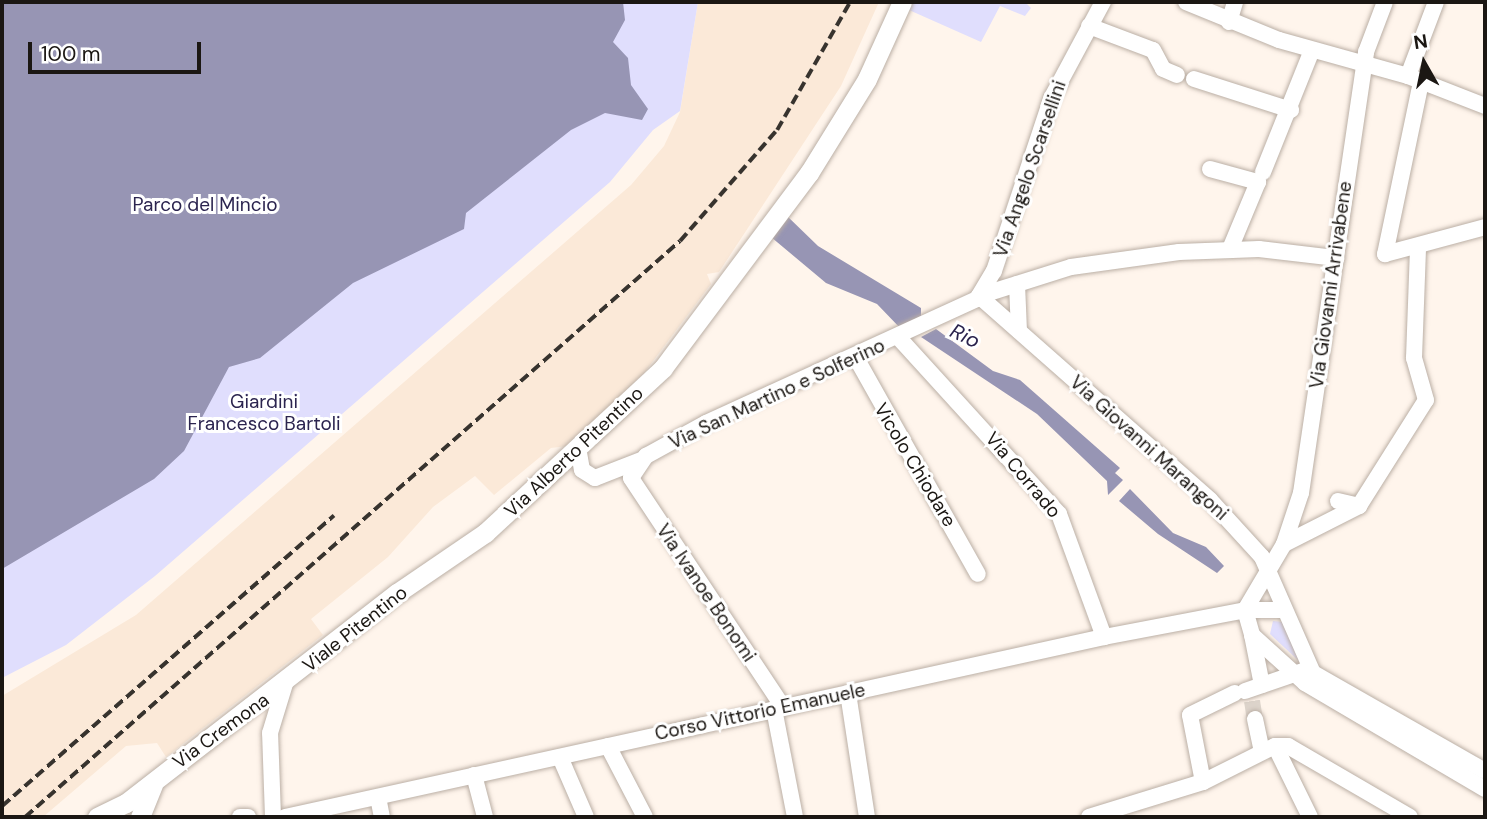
<!DOCTYPE html>
<html>
<head>
<meta charset="utf-8">
<style>
  body { margin:0 }
  #map { position:relative; width:1487px; height:819px; overflow:hidden; background:#fff5ec; font-family:"DM Sans",sans-serif }
  div>[style] { position:absolute }
  .built>* { inset:0; background:#fbe9d8 }
  .green>* { inset:0; background:#e0defd }
  .water>* { inset:0; background:#9795b4 }
  .minor-tunnel>* { height:16px; margin-top:-8px; transform-origin:0; background:repeating-linear-gradient(90deg,#ddd4cb 0 16px,transparent 0 24px) }
  .roads { filter:drop-shadow(0 0 2px #bbafa5) drop-shadow(0 0 2px #bbafa5) }
  .minor>* { height:16px; margin:-8px; padding:0 8px; transform-origin:8px; border-radius:8px; background:#fff }
  .major>* { height:19px; margin:-9.5px; padding:0 9.5px; transform-origin:9.5px; border-radius:9.5px; background:#fff }
  .rail>* { height:3.5px; margin-top:-1.75px; transform-origin:0; background:repeating-linear-gradient(90deg,#37332e 0 10px,transparent 0 15px) }
  span { translate:-50% -50%; white-space:nowrap; text-align:center; line-height:1.15; -webkit-text-stroke:6px #fff; paint-order:stroke }
  .street-label { font-size:19px; color:#1b1713 }
  .park-label { font-size:19px; color:#2b244f }
  .water-label { font-size:21px; color:#2a234d; font-style:italic }
  .frame { position:absolute; inset:0; border:4px solid #1b1713; pointer-events:none }
  .north { position:absolute; left:1389px; top:28px; width:70px; height:70px; -webkit-text-stroke:5px #fff; paint-order:stroke; rotate:351deg; font-size:19px; font-weight:700; line-height:28px; text-align:center; color:#1b1713 }
  .north::after { content:''; display:block; margin:auto; width:24px; height:32px; background:#1b1713; clip-path:polygon(50% 0,100% 100%,50% 72%,0 100%) }
  .scale { position:absolute; left:28px; top:42px; width:173px; height:32px; box-sizing:border-box; border:4px solid #1b1713; border-top:0; padding-left:9px; font-size:21px; line-height:24px; white-space:nowrap; color:#1b1713; -webkit-text-stroke:5px #fff; paint-order:stroke }
</style>
</head>
<body>
<div id="map">
  <div class="built">
    <i style="clip-path:polygon(698px 2px,879px 2px,841px 86px,719px 272px,707px 274px,711px 284px,644px 373px,568px 446px,551px 448px,494px 495px,475px 476px,433px 507px,388px 557px,311px 619px,323px 635px,166px 757px,157px 743px,126px 746px,43px 817px,2px 817px,2px 696px,136px 615px,631px 185px,664px 146px,680px 112px)"></i>
  </div>
  <div class="green">
    <i style="clip-path:polygon(2px 2px,698px 2px,680px 111px,653px 130px,610px 182px,155px 576px,66px 645px,2px 678px)"></i>
    <i style="clip-path:polygon(913px 2px,1025px 2px,1031px 8px,1025px 16px,1000px 6px,981px 42px,909px 10px)"></i>
    <i style="clip-path:polygon(1273px 621px,1283px 622px,1301px 663px,1270px 634px)"></i>
  </div>
  <div class="water">
    <i style="clip-path:polygon(2px 2px,623px 2px,625px 20px,613px 42px,628px 58px,631px 85px,648px 109px,642px 120px,605px 113px,571px 130px,466px 213px,464px 229px,353px 283px,260px 358px,229px 367px,184px 451px,154px 479px,2px 569px)"></i>
    <i style="clip-path:polygon(785px 214px,818px 246px,921px 308px,921px 321px,902px 330px,877px 304px,826px 283px,771px 237px)"></i>
    <i style="clip-path:polygon(936px 329px,993px 371px,1020px 380px,1120px 468px,1115px 473px,1123px 480px,1108px 495px,1107px 481px,1037px 414px,921px 337px)"></i>
    <i style="clip-path:polygon(1130px 489px,1173px 533px,1206px 547px,1224px 566px,1217px 573px,1158px 534px,1119px 501px)"></i>
  </div>
  <div class="minor-tunnel">
    <i style="left:1252px;top:701px;width:18px;rotate:81deg"></i>
  </div>
  <div class="roads">
    <div class="minor">
      <i style="left:1186px;top:2px;width:100px;rotate:22.2deg"></i>
      <i style="left:1279px;top:40px;width:134px;rotate:15.6deg"></i>
      <i style="left:1408px;top:76px;width:83px;rotate:21.3deg"></i>
      <i style="left:1229px;top:22px;width:21px;rotate:-73deg"></i>
      <i style="left:1089px;top:26px;width:68px;rotate:20.6deg"></i>
      <i style="left:1153px;top:50px;width:21px;rotate:62deg"></i>
      <i style="left:1163px;top:69px;width:15px;rotate:23deg"></i>
      <i style="left:1408px;top:76px;width:79px;rotate:-69.3deg"></i>
      <i style="left:1194px;top:79px;width:102px;rotate:17.7deg"></i>
      <i style="left:1421px;top:82px;width:176px;rotate:101.8deg"></i>
      <i style="left:1385px;top:254px;width:104px;rotate:-15.1deg"></i>
      <i style="left:1210px;top:169px;width:50px;rotate:15.2deg"></i>
      <i style="left:1258px;top:182px;width:73px;rotate:112.7deg"></i>
      <i style="left:1263px;top:172px;width:131px;rotate:-68.1deg"></i>
      <i style="left:1017px;top:284px;width:47px;rotate:87.6deg"></i>
      <i style="left:979px;top:296px;width:308px;rotate:41.4deg"></i>
      <i style="left:1210px;top:500px;width:77px;rotate:47.6deg"></i>
      <i style="left:1262px;top:557px;width:127px;rotate:66.3deg"></i>
      <i style="left:1313px;top:673px;width:198px;rotate:29.7deg"></i>
      <i style="left:979px;top:296px;width:96px;rotate:-17.5deg"></i>
      <i style="left:1071px;top:267px;width:109px;rotate:-7.9deg"></i>
      <i style="left:1179px;top:252px;width:80px;rotate:-2.1deg"></i>
      <i style="left:1259px;top:249px;width:78px;rotate:6.7deg"></i>
      <i style="left:899px;top:338px;width:238px;rotate:47.7deg"></i>
      <i style="left:1059px;top:514px;width:131px;rotate:69.9deg"></i>
      <i style="left:855px;top:356px;width:250px;rotate:60.6deg"></i>
      <i style="left:579px;top:453px;width:17px;rotate:80deg"></i>
      <i style="left:582px;top:470px;width:15px;rotate:32deg"></i>
      <i style="left:595px;top:478px;width:49px;rotate:-21.4deg"></i>
      <i style="left:1338px;top:501px;width:22px;rotate:13deg"></i>
      <i style="left:1284px;top:544px;width:84px;rotate:-26.9deg"></i>
      <i style="left:1359px;top:506px;width:125px;rotate:-57.7deg"></i>
      <i style="left:1426px;top:400px;width:44px;rotate:-105.9deg"></i>
      <i style="left:1414px;top:358px;width:109px;rotate:-87.9deg"></i>
      <i style="left:1245px;top:610px;width:77px;rotate:-59.4deg"></i>
      <i style="left:1284px;top:544px;width:54px;rotate:-71.6deg"></i>
      <i style="left:1301px;top:493px;width:446px;rotate:-81.6deg"></i>
      <i style="left:1366px;top:52px;width:53px;rotate:-69.2deg"></i>
      <i style="left:1245px;top:610px;width:26px;rotate:74deg"></i>
      <i style="left:1252px;top:635px;width:72px;rotate:42.2deg"></i>
      <i style="left:1305px;top:683px;width:209px;rotate:30.5deg"></i>
      <i style="left:1252px;top:635px;width:51px;rotate:78.7deg"></i>
      <i style="left:1245px;top:691px;width:61px;rotate:-19deg"></i>
      <i style="left:848px;top:693px;width:125px;rotate:81.3deg"></i>
      <i style="left:783px;top:707px;width:275px;rotate:-123.6deg"></i>
      <i style="left:631px;top:478px;width:27px;rotate:-56deg"></i>
      <i style="left:646px;top:456px;width:68px;rotate:-28.8deg"></i>
      <i style="left:706px;top:423px;width:298px;rotate:-24.6deg"></i>
      <i style="left:977px;top:299px;width:33px;rotate:-59deg"></i>
      <i style="left:994px;top:271px;width:183px;rotate:-71.6deg"></i>
      <i style="left:1052px;top:97px;width:108px;rotate:-61.8deg"></i>
      <i style="left:774px;top:709px;width:110px;rotate:79deg"></i>
      <i style="left:1255px;top:719px;width:33px;rotate:78deg"></i>
      <i style="left:608px;top:746px;width:80px;rotate:62.5deg"></i>
      <i style="left:560px;top:757px;width:65px;rotate:66.6deg"></i>
      <i style="left:474px;top:775px;width:43px;rotate:75.3deg"></i>
      <i style="left:1203px;top:782px;width:68px;rotate:-101deg"></i>
      <i style="left:1190px;top:715px;width:50px;rotate:-26.1deg"></i>
      <i style="left:378px;top:797px;width:20px;rotate:79deg"></i>
      <i style="left:240px;top:817px;width:8px"></i>
      <i style="left:273px;top:817px;width:84px;rotate:-92deg"></i>
      <i style="left:270px;top:733px;width:51px;rotate:-73deg"></i>
      <i style="left:285px;top:817px;width:839px;rotate:-12.4deg"></i>
      <i style="left:1104px;top:637px;width:144px;rotate:-10.8deg"></i>
      <i style="left:1245px;top:610px;width:38px"></i>
      <i style="left:1089px;top:817px;width:119px;rotate:-17.1deg"></i>
      <i style="left:1203px;top:782px;width:80px;rotate:-26.6deg"></i>
      <i style="left:1310px;top:817px;width:79px;rotate:-116.2deg"></i>
      <i style="left:1275px;top:746px;width:13px"></i>
      <i style="left:1288px;top:746px;width:141px;rotate:30.2deg"></i>
    </div>
    <div class="major">
      <i style="left:97px;top:817px;width:32px;rotate:-26deg"></i>
      <i style="left:126px;top:803px;width:343px;rotate:-37.8deg"></i>
      <i style="left:397px;top:593px;width:107px;rotate:-34.3deg"></i>
      <i style="left:485px;top:533px;width:243px;rotate:-42.8deg"></i>
      <i style="left:663px;top:368px;width:244px;rotate:-53.2deg"></i>
      <i style="left:809px;top:173px;width:110px;rotate:-58.3deg"></i>
      <i style="left:867px;top:79px;width:85px;rotate:-65.6deg"></i>
      <i style="left:140px;top:817px;width:35px;rotate:-68deg"></i>
    </div>
  </div>
  <div class="rail">
    <i style="left:2px;top:806px;width:441px;rotate:-41.2deg"></i>
    <i style="left:25px;top:817px;width:872px;rotate:-41.33deg"></i>
    <i style="left:680px;top:241px;width:147px;rotate:-48.9deg"></i>
    <i style="left:777px;top:130px;width:147px;rotate:-60.3deg"></i>
  </div>
  <div class="street-label">
    <span style="left:1030px;top:169px;rotate:-71deg">Via Angelo Scarsellini</span>
    <span style="left:1331px;top:285px;rotate:-82deg">Via Giovanni Arrivabene</span>
    <span style="left:777px;top:394px;rotate:-25deg">Via San Martino e Solferino</span>
    <span style="left:1149px;top:448px;rotate:42deg">Via Giovanni Marangoni</span>
    <span style="left:574px;top:452px;rotate:-43deg">Via Alberto Pitentino</span>
    <span style="left:915px;top:465px;rotate:59deg">Vicolo Chiodare</span>
    <span style="left:1023px;top:475px;rotate:50deg">Via Corrado</span>
    <span style="left:706px;top:593px;rotate:56deg">Via Ivanoe Bonomi</span>
    <span style="left:355px;top:629px;rotate:-38deg">Viale Pitentino</span>
    <span style="left:760px;top:712px;rotate:-12deg">Corso Vittorio Emanuele</span>
    <span style="left:221px;top:731px;rotate:-36deg">Via Cremona</span>
  </div>
  <div class="park-label">
    <span style="left:205px;top:205px">Parco del Mincio</span>
    <span style="left:264px;top:413px">Giardini<br>Francesco Bartoli</span>
  </div>
  <div class="water-label">
    <span style="left:965px;top:336px;rotate:26deg">Rio</span>
  </div>
  <div class="frame"></div>
  <div class="north">N</div>
  <div class="scale">100 m</div>
</div>
</body>
</html>
